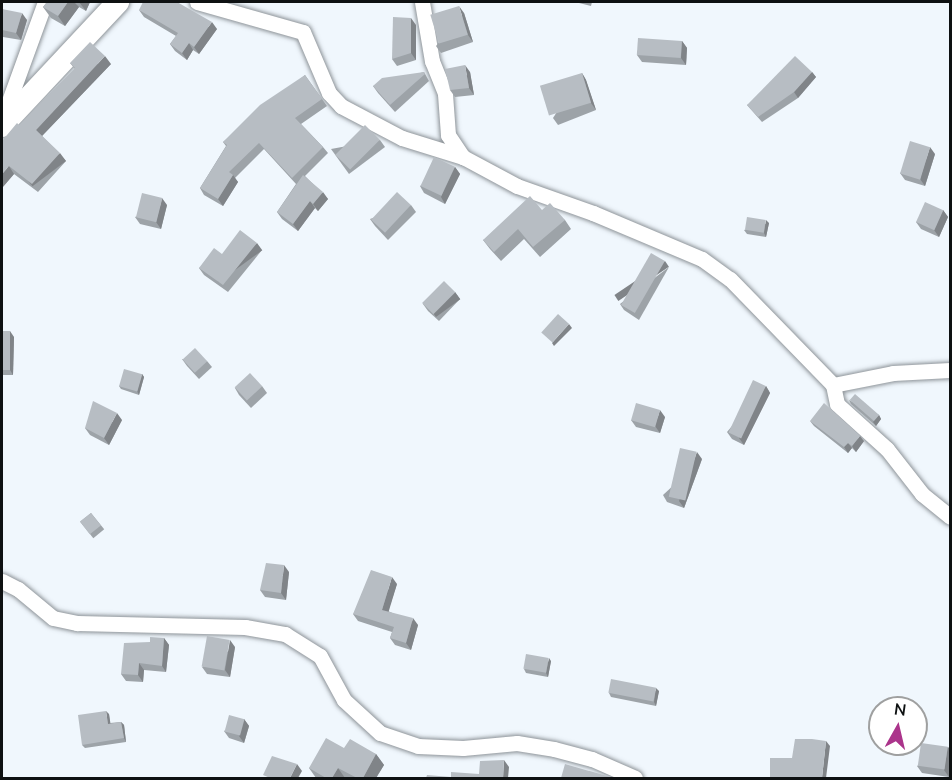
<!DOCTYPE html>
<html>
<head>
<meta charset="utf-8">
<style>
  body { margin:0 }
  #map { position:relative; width:952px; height:780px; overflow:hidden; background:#f0f7fd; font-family:"Nunito Sans",sans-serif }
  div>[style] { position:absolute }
  .roads { filter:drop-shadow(0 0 2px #8e9499) drop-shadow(0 0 2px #8e9499) }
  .street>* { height:15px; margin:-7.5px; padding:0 7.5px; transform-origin:7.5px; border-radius:7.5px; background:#fff }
  .secondary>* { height:22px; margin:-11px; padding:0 11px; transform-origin:11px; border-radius:11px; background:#fff }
  .wall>* { inset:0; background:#9da3a8; transform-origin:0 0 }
  .shaded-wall>* { inset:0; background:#808488; transform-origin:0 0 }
  .building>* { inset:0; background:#b7bdc3; transform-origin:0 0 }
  span { translate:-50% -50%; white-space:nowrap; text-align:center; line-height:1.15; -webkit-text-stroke:6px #fff; paint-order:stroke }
  .frame { position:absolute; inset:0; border:3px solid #0e1112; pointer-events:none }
  .north { position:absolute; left:868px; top:696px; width:60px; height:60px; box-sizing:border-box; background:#fff; border:2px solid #9fa0a0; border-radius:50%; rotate:8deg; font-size:16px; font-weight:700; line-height:24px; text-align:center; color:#0e1112 }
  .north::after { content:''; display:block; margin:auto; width:21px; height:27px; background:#ab348b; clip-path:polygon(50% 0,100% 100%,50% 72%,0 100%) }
</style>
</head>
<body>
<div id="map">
  <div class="roads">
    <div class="street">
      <i style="left:197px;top:2px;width:110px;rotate:15.8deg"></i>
      <i style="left:303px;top:32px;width:66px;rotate:66.9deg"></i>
      <i style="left:329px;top:93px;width:18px;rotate:47deg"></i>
      <i style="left:341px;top:106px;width:69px;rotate:27.7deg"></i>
      <i style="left:402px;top:138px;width:64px;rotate:17.3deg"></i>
      <i style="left:422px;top:2px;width:60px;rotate:80.4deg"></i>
      <i style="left:432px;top:61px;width:35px;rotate:68deg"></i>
      <i style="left:445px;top:94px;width:41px;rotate:85.8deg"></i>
      <i style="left:448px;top:135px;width:27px;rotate:56deg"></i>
      <i style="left:463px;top:157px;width:61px;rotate:28.2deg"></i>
      <i style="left:517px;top:186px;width:81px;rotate:19.6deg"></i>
      <i style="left:593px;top:213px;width:118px;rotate:22.9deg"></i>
      <i style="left:702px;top:259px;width:34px;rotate:36deg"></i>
      <i style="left:730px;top:279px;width:148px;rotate:45.8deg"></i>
      <i style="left:833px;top:385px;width:19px;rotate:78deg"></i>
      <i style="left:837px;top:404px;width:67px;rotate:42deg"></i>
      <i style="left:887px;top:449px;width:57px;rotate:52.1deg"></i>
      <i style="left:922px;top:494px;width:36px;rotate:39deg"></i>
      <i style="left:2px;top:120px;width:126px;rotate:-70deg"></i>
      <i style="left:833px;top:385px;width:61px;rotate:-11.3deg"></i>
      <i style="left:893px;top:373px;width:57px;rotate:-3deg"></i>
      <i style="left:2px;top:581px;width:18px;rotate:27deg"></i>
      <i style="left:18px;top:589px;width:45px;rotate:39.6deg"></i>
      <i style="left:53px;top:618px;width:25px;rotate:12deg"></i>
      <i style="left:77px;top:623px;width:168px;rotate:1.4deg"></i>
      <i style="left:245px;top:627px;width:41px;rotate:9.9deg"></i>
      <i style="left:285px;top:634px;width:41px;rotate:32.2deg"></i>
      <i style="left:320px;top:656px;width:50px;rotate:61.4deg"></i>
      <i style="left:344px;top:700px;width:49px;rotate:42.5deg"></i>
      <i style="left:380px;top:733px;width:40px;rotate:18.9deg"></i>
      <i style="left:418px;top:746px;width:45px;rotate:2.5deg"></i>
      <i style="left:463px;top:748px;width:54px;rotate:-5.3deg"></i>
      <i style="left:517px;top:743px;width:37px;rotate:9deg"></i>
      <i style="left:554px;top:749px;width:39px;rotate:15deg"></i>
      <i style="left:592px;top:759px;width:47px;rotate:23.8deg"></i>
    </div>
    <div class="secondary">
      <i style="left:2px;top:126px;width:170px;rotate:-46.9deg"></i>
    </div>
  </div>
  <div class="wall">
    <i style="clip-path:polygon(47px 2px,90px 2px,86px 11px,79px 7px,65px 26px,51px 18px,43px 7px)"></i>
    <i style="clip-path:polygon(575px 2px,592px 2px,591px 6px)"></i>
    <i style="clip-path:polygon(2px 9px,27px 20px,21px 40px,3px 37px,2px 43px)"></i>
    <i style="clip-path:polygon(139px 10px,217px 29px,199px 54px,193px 50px,187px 60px,175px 51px,170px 44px,176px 36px,144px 17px)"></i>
    <i style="clip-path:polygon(464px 13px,473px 42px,441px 53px,436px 46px)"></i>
    <i style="clip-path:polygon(416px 25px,416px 60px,397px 66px,392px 59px)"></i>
    <i style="clip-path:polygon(682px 41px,687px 48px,686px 65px,642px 62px,637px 55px)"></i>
    <i style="clip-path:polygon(70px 63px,111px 64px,42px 136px,66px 161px,38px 192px,14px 174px,2px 188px,19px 125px,75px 69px)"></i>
    <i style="clip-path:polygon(424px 72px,429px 81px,395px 112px,378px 93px,373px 86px)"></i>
    <i style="clip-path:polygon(470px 72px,474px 95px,455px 97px,450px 90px)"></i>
    <i style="clip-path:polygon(812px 72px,816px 77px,798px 98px,762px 122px,747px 105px)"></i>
    <i style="clip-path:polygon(582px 73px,586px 80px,596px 110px,558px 125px,553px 118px)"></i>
    <i style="clip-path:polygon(305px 75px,327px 106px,301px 124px,323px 147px,328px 153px,305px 176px,328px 199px,318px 211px,315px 208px,298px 231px,282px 219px,277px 212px,296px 184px,264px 149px,235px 178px,238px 182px,223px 206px,204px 195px,200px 188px,226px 146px,223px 142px)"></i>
    <i style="clip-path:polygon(380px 140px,385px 147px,349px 174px,331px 149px)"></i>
    <i style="clip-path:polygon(935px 154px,925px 186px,905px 180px,900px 173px)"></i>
    <i style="clip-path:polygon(455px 167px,460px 174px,445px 204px,424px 193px,420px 186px)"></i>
    <i style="clip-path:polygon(167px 205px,161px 229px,140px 224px,135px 217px)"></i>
    <i style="clip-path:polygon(411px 205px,416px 212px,388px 240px,375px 226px,370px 219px)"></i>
    <i style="clip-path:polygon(542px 210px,565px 220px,571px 229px,540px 257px,524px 239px,501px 261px,490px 249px,483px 240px)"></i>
    <i style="clip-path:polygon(943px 210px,948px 217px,939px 237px,921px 229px,916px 222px)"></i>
    <i style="clip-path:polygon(769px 223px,766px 237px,747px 234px,744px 230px)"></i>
    <i style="clip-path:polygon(262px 250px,228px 292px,204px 275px,199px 268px,222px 254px)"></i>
    <i style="clip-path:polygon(669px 267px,639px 320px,624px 310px,620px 304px)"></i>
    <i style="clip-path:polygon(455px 292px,460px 299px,439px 321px,428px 311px,423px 304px)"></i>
    <i style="clip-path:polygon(2px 331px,14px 337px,13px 375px,2px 375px)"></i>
    <i style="clip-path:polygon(182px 359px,207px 361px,212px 367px,199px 379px,187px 366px)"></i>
    <i style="clip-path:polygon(142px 374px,144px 377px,139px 395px,121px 389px,119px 386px)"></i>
    <i style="clip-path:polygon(262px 386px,267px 393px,251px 408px,239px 395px,235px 388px)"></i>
    <i style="clip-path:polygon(766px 386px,770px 393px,744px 445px,732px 439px,727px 432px)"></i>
    <i style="clip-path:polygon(849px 400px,879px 415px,881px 419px,876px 426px,851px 404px)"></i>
    <i style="clip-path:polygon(665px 417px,660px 433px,636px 427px,631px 420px)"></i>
    <i style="clip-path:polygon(122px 420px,109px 445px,90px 435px,85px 428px)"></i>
    <i style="clip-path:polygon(810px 421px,864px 441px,856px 452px,852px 448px,848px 453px,814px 426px)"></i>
    <i style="clip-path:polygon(702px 459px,684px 508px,667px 502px,663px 495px)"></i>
    <i style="left:91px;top:513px;width:21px;height:14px;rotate:51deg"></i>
    <i style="clip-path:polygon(289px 572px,286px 600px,265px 597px,260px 590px)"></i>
    <i style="clip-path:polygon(397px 584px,388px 611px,418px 625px,411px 650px,395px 645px,390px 638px,392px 632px,358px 621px,353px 614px)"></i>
    <i style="clip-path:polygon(164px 638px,169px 645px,166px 672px,144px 670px,143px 682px,126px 681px,121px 674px,150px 642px)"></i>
    <i style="clip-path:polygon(235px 647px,230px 677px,207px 674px,202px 667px)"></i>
    <i style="clip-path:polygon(551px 661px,548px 677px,526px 673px,524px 669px)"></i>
    <i style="clip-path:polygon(659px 691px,656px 706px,611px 697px,609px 693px)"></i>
    <i style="clip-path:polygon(109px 714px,110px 723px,121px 722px,124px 725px,126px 742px,85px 748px,82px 745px)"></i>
    <i style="clip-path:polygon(244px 719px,249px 726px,244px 743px,229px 738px,224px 731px)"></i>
    <i style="clip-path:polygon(948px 747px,951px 751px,951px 770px,949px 777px,922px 773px,917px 766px)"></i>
    <i style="clip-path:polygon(344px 748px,376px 754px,384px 765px,376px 778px,316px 778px,309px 768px)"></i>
  </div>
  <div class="shaded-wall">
    <i style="clip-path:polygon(68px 2px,74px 2px,79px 7px,65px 26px,58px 16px)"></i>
    <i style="clip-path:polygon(79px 2px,90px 2px,86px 11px)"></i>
    <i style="clip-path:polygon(459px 6px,464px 13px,473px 42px,468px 35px)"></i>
    <i style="clip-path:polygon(22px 13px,27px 20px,21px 40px,16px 33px)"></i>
    <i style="clip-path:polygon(411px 18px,416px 25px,416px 60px,411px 53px)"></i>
    <i style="clip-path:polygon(212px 22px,217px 29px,199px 54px,194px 47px)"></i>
    <i style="clip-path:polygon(682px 41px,687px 48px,686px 65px,681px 58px)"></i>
    <i style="clip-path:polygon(189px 43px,193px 50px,187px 60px,182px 53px)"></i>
    <i style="clip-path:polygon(105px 56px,111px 64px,41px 137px,36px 130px)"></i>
    <i style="clip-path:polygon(465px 65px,470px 72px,474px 95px,469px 88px)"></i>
    <i style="clip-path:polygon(812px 72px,816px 77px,798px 98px,794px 92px)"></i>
    <i style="clip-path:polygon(582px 73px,586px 80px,596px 110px,591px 103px)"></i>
    <i style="clip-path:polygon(930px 147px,935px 154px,925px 186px,920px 179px)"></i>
    <i style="left:60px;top:153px;width:10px;height:42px;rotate:53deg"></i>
    <i style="clip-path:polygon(9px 166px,14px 174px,2px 188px,2px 174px)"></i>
    <i style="clip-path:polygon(455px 167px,460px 174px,445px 204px,441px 197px)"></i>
    <i style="clip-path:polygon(233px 175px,238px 182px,223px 206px,218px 199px)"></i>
    <i style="clip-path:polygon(323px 192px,328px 199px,318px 211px,313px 204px)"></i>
    <i style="clip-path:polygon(162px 198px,167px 205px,161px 229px,156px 222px)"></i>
    <i style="clip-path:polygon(310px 201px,315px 208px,298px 231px,293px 224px)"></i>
    <i style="clip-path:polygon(943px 210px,948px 217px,939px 237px,934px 230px)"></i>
    <i style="clip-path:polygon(766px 220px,769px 223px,766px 237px,764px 233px)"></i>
    <i style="left:257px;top:243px;width:9px;height:54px;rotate:54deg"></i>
    <i style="left:665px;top:261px;width:7px;height:61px;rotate:56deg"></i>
    <i style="left:455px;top:292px;width:9px;height:30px;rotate:54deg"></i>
    <i style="clip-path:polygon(569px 324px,572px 328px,554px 346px,552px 343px)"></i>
    <i style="clip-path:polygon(10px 331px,14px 337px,13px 375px,10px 370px)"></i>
    <i style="clip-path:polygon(142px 374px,144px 377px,139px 395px,137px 391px)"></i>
    <i style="clip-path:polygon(766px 386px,770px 393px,744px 445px,739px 438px)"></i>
    <i style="clip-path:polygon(660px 410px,665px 417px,660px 433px,655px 426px)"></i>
    <i style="clip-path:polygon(117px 413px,122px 420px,109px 445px,104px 438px)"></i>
    <i style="clip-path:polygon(879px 415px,881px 419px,876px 426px,873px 422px)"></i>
    <i style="clip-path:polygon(860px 436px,864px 441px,856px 452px,852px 446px)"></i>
    <i style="clip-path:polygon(848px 443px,852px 448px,848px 453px,844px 447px)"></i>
    <i style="clip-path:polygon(697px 452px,702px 459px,684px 508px,679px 501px)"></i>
    <i style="clip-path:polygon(284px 565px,289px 572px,286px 600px,281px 593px)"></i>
    <i style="clip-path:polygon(392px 577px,397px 584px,387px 617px,382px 610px)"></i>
    <i style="clip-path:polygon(413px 618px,418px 625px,411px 650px,406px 643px)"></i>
    <i style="clip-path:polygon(164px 638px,169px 645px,166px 672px,162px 666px)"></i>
    <i style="clip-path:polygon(230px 640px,235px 647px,230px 677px,225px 670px)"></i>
    <i style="clip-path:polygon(549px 658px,551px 661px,548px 677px,546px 673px)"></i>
    <i style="clip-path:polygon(139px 663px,144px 670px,143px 682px,138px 675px)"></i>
    <i style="clip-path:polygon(656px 688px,659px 691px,656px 706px,654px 702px)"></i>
    <i style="clip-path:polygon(106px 711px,109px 714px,111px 727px,108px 724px)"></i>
    <i style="clip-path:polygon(244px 719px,249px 726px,244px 743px,239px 736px)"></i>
    <i style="clip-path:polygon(121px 722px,124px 725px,126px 742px,124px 738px)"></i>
    <i style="clip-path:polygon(826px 741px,830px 746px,826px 778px,822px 778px)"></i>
    <i style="clip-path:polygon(948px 747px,951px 751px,951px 770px,949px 777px,944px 770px)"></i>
    <i style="clip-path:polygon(376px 754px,384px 765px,376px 778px,363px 778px)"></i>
    <i style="clip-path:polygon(504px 760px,509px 767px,508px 778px,503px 778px)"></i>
    <i style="clip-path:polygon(297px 764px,302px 771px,298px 778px,290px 778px)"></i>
    <i style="clip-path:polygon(338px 768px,345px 778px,332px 778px)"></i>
  </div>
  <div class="building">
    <i style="clip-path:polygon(47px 2px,68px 2px,58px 16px,43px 7px)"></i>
    <i style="clip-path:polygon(143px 2px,177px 2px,212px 22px,194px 47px,189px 43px,182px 53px,170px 44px,178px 33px,139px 10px)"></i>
    <i style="left:459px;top:6px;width:30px;height:30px;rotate:73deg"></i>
    <i style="clip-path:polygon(2px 9px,22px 13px,16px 33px,2px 30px)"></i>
    <i style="clip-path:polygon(393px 17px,411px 18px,411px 53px,392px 59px)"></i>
    <i style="left:638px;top:38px;width:44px;height:17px;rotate:4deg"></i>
    <i style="clip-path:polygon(90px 42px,105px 56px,36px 130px,60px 153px,32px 184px,9px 166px,2px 174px,2px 141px,17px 123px,19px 125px,75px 68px,70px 63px)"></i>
    <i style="clip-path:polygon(795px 56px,812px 72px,794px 92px,758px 117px,747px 105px)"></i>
    <i style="clip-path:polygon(465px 65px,469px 88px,450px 90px,445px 69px)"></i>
    <i style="clip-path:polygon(424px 72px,425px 74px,390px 105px,373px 86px,382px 78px)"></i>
    <i style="left:582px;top:73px;width:31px;height:44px;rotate:73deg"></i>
    <i style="clip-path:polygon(305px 75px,322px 99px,295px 118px,323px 147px,292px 178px,259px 143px,229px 172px,233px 175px,218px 199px,200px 188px,227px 145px,223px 142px,260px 105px)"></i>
    <i style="left:365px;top:125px;width:21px;height:42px;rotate:45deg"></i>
    <i style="left:910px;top:141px;width:21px;height:34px;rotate:17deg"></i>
    <i style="left:434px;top:157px;width:23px;height:32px;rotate:25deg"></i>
    <i style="clip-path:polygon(303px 175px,323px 192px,313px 204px,310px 201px,293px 224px,277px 212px)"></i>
    <i style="left:397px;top:192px;width:19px;height:38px;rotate:43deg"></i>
    <i style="left:142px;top:193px;width:21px;height:25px;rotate:14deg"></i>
    <i style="clip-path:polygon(530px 196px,542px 210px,550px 203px,565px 220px,533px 247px,518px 229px,494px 252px,483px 240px)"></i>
    <i style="left:925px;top:202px;width:20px;height:22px;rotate:24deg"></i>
    <i style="left:747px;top:217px;width:19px;height:13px;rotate:9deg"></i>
    <i style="clip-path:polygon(240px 230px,257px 243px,223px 285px,199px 268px,214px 248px,222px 254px)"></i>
    <i style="left:651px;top:253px;width:16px;height:60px;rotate:30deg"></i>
    <i style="left:444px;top:281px;width:16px;height:31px;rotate:45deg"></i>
    <i style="left:558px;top:314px;width:15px;height:25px;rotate:42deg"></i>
    <i style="left:2px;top:331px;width:8px;height:39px"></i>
    <i style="left:195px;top:348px;width:18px;height:17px;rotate:47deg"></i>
    <i style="left:124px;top:369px;width:19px;height:18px;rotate:16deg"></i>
    <i style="left:250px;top:373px;width:18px;height:21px;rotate:47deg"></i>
    <i style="left:753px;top:380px;width:14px;height:58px;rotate:25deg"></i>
    <i style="left:855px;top:394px;width:32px;height:8px;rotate:41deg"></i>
    <i style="clip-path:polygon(93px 401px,117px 413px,104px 438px,85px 428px)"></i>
    <i style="left:636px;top:403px;width:25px;height:18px;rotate:16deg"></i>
    <i style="clip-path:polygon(824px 403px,860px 436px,852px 446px,848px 443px,844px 447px,810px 421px)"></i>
    <i style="left:680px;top:448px;width:17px;height:50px;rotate:13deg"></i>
    <i style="left:91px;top:513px;width:16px;height:14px;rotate:52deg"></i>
    <i style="clip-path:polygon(266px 563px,284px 565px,281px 593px,260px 590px)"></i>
    <i style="clip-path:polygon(371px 570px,392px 577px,382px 610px,413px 618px,406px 643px,390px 638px,394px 627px,353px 614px)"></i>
    <i style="left:207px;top:636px;width:23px;height:31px;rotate:10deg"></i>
    <i style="clip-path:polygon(150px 637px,164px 638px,162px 666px,139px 663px,138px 675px,121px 674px,124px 643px,150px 642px)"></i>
    <i style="left:526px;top:654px;width:23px;height:15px;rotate:10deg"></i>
    <i style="left:611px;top:679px;width:46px;height:14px;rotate:11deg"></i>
    <i style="clip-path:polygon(106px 711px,108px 724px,121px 722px,124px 738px,82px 745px,78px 715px)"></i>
    <i style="left:229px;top:715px;width:16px;height:17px;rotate:15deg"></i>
    <i style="clip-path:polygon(326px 738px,344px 748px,350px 739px,376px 754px,363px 778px,357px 778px,338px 768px,332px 778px,326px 778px,309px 768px)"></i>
    <i style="clip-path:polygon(795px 739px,812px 739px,826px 741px,822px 778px,770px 778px,770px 758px,792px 758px)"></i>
    <i style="left:921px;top:743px;width:27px;height:23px;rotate:8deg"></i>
    <i style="clip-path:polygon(272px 756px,297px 764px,290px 778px,270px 778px,263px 775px)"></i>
    <i style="clip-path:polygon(504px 760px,503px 778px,426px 778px,427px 775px,451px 777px,451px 772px,479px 774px,480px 761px)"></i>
    <i style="clip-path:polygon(565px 764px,614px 778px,561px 778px)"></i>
  </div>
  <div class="frame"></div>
  <div class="north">N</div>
</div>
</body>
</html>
